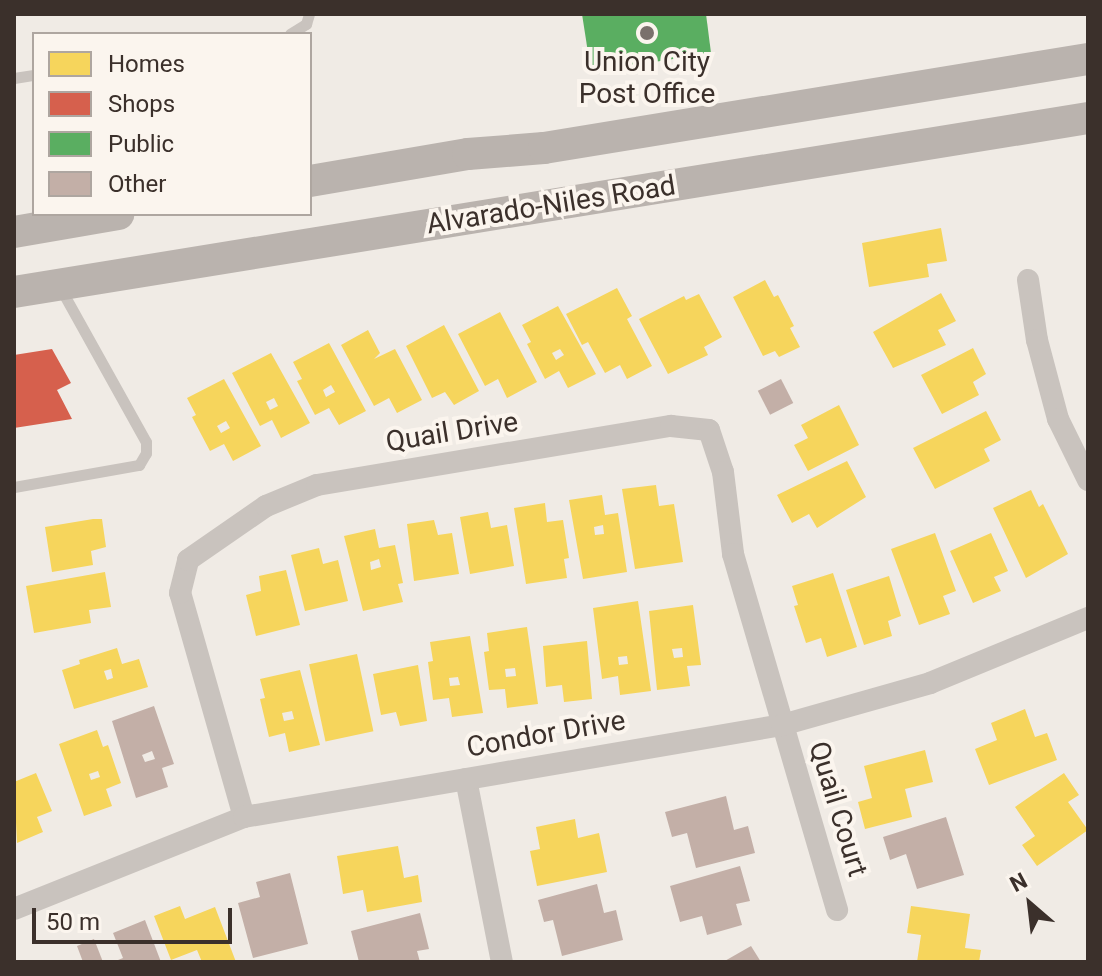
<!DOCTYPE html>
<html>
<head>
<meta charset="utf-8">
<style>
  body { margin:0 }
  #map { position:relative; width:1102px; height:976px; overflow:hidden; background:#f0ebe5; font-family:Roboto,sans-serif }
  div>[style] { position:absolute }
  .homes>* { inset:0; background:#f6d55c; transform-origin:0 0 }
  .shops>* { inset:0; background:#d6604d }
  .public>* { inset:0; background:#5aae61 }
  .building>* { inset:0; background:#c3afa7; transform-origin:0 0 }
  .service>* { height:11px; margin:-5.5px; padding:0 5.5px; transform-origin:5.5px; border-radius:5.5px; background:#c9c3be }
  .minor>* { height:22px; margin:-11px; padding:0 11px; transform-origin:11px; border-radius:11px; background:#c9c3be }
  .secondary>* { height:32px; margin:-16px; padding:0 16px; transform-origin:16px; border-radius:16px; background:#bab3ae }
  .dots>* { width:22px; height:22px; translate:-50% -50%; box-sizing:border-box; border:4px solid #fbf5ee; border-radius:50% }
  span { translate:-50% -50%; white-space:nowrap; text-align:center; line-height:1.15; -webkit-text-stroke:8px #fbf5ee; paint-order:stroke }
  .poi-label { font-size:28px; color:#3b302b }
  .street-label { font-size:28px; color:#3b302b }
  .frame { position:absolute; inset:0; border:16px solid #3b302b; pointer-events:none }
  .legend { position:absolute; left:32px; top:32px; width:280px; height:184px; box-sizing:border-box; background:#fbf5ee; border:2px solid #aea6a0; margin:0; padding:10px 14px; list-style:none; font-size:24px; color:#3b302b }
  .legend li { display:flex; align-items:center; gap:16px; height:40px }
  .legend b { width:40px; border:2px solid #aea6a0 }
  .north { position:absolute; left:990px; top:864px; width:80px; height:80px; -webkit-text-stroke:6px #fbf5ee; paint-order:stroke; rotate:332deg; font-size:22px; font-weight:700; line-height:32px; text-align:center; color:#3b302b }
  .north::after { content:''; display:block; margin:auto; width:28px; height:36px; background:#3b302b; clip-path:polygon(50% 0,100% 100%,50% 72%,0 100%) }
  .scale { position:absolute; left:32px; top:908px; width:200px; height:36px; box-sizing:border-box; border:4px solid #3b302b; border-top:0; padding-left:10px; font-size:24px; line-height:28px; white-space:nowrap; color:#3b302b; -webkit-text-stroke:6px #fbf5ee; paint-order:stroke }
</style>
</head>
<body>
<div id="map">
  <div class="homes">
    <i style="clip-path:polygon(941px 228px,947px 261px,927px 264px,929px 277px,869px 287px,862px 243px)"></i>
    <i style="clip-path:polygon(765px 280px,774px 297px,778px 295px,794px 326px,790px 328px,800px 347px,779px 357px,775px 351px,763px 356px,733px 297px)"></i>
    <i style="clip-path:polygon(617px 288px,632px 316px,627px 319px,652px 366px,627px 379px,620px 365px,605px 373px,588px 342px,582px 345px,566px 314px)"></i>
    <i style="clip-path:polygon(941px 293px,956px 321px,938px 330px,946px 345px,893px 368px,873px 332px)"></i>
    <i style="clip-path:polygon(699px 294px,722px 337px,704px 347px,708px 355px,668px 374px,639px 319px,684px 296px,686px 300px)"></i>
    <i style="clip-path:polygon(evenodd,558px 306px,596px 374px,568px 388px,559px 371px,545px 379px,527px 344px,531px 342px,522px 325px,558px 306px,560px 349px,564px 355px,556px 360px,552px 353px,560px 349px)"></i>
    <i style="clip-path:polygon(500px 312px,537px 382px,507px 398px,498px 379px,485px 386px,458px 334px)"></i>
    <i style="clip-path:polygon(444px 325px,479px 391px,454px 405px,445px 392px,432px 398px,406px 346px)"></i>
    <i style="clip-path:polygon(368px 330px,380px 353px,374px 359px,395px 349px,422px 400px,397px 413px,389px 398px,374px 406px,341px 345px)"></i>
    <i style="clip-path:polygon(evenodd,329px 343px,366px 411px,339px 425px,329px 408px,315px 415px,297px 381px,302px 379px,293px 362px,329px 343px,331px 385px,335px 392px,326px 397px,323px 390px,331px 385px)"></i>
    <i style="clip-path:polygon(973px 348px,986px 374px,973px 382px,979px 395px,942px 414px,921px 375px)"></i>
    <i style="clip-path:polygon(evenodd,271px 353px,310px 423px,281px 438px,272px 420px,260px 426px,232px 373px,271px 353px,274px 398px,278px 406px,270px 410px,266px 402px,274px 398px)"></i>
    <i style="clip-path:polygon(evenodd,224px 379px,261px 446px,233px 461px,224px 444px,210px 451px,192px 417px,196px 415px,187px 398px,224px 379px,226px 421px,230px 428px,221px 433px,217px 426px,226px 421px)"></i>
    <i style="clip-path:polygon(839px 405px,859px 445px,808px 471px,794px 445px,808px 438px,801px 425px)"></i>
    <i style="clip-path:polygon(986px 411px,1001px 440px,984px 449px,990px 461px,935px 489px,913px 448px)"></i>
    <i style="clip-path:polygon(847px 461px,866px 497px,817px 528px,809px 514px,792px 523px,777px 495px)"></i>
    <i style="clip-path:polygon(656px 485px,659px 506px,674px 504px,683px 562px,635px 569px,622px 489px)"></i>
    <i style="clip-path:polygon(1031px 490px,1039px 507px,1043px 504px,1068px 554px,1026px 578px,993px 508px)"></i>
    <i style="clip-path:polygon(evenodd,602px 495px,605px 515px,618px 513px,627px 572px,583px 579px,569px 500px,602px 495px,603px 525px,604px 534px,595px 535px,594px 527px,603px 525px)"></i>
    <i style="clip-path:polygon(545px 503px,547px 522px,563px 520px,569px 558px,564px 559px,567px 578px,526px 584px,514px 508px)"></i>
    <i style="clip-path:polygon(488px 512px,491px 528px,507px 525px,514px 566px,470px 574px,460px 517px)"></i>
    <i style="clip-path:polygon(93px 519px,102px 519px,106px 547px,91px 551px,93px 565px,52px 572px,45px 527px)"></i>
    <i style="clip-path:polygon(434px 520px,438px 535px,452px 533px,459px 574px,414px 581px,407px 524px)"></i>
    <i style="clip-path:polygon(evenodd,375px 529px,379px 548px,395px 545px,403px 583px,398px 584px,403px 602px,363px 611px,344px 536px,375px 529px,379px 559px,381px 567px,371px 570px,370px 562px,379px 559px)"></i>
    <i style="clip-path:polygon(935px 533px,956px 591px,943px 596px,950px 614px,919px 625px,891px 549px)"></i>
    <i style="clip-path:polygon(991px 533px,1008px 571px,994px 577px,1001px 591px,973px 603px,950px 551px)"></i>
    <i style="clip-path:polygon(319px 548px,323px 564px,338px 560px,348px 601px,305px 611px,291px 555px)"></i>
    <i style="clip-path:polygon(286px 570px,300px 625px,256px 636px,246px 595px,261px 591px,259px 576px)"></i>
    <i style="clip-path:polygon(105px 572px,111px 607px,89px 610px,91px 623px,34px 633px,26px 586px)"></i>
    <i style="clip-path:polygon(833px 573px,857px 647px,827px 657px,821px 638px,806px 643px,794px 606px,798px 605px,792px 586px)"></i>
    <i style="clip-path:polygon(889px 576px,901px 616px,888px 621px,892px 636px,864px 645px,846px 590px)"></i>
    <i style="clip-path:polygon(evenodd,638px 601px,651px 691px,620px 695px,618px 676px,602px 679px,593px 608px,638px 601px,627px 656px,628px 664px,619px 665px,618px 657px,627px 656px)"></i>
    <i style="clip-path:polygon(evenodd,693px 605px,701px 665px,687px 666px,690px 686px,657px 690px,649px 611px,693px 605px,682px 648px,683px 657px,674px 658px,672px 649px,682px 648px)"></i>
    <i style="clip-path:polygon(evenodd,527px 627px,538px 704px,507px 708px,505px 689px,489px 690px,484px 652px,489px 651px,487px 633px,527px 627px,515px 668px,516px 676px,506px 677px,505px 669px,515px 668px)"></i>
    <i style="clip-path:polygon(evenodd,470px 636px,483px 713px,452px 717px,449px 698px,433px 700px,428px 662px,433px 661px,430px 642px,470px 636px,458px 677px,460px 685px,450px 686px,449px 678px,458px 677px)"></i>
    <i style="clip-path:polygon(587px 641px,592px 699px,564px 702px,562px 685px,546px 687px,543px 646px)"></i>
    <i style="clip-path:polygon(evenodd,117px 648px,122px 664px,139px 659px,148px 687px,74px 709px,62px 670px,80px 664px,79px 660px,117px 648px,111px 669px,113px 678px,107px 680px,104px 671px,111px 669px)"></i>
    <i style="left:357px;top:654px;width:79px;height:49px;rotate:78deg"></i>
    <i style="clip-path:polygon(418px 665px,427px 721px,400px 726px,396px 712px,381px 715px,373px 674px)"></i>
    <i style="clip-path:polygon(evenodd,300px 670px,320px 745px,289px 752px,285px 733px,269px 737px,260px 699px,265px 698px,260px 679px,300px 670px,292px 711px,294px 719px,284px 721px,282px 713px,292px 711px)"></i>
    <i style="clip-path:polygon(1025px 709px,1035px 737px,1047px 733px,1057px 760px,989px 785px,975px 749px,997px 740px,991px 723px)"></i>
    <i style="clip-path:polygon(evenodd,97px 730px,103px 747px,108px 745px,121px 783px,106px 789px,112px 806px,84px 816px,59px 744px,97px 730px,98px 771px,100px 777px,91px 780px,89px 774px,98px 771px)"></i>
    <i style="clip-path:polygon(925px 750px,933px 782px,905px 789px,912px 817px,865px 829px,858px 802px,872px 798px,864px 766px)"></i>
    <i style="clip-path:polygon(36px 773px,52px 811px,37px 817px,43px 832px,17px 843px,14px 782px)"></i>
    <i style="clip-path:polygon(1064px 773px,1079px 795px,1068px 802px,1088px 830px,1037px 866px,1022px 845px,1035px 836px,1015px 807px)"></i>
    <i style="clip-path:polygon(575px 819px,578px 838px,599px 833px,607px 872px,537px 886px,530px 851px,540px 849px,536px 827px)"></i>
    <i style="clip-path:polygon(398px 846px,404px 878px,418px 875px,422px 902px,367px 912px,363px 890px,343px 894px,337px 856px)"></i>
    <i style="clip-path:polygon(180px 906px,185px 919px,215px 907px,236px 962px,202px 962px,197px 950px,171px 960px,154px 916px)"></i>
    <i style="clip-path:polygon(911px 906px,970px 914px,965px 948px,981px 950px,979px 962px,917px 962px,921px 935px,907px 933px)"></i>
  </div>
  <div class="shops">
    <i style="clip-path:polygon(52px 349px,71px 383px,57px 390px,72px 419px,14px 428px,14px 355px)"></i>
  </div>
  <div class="public">
    <i style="clip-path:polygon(582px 14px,706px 14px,711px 53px,591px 72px)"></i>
  </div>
  <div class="building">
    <i style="left:781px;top:379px;width:27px;height:26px;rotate:63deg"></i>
    <i style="clip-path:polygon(evenodd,154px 706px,174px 764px,162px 768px,168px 787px,136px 798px,112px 721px,154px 706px,152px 751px,155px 759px,145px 762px,142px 755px,152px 751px)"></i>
    <i style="clip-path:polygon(726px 796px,734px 830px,748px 826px,755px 853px,696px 868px,687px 833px,672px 837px,665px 812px)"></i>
    <i style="clip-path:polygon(946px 817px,964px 875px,917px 889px,906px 854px,890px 860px,883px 837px)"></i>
    <i style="clip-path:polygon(740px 866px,750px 901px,736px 904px,742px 925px,707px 935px,702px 916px,680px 922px,670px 886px)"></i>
    <i style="clip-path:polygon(290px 873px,308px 944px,253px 958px,238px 903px,260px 897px,256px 882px)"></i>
    <i style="clip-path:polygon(597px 884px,604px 913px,616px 910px,623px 940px,562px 956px,553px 920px,544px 922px,538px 900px)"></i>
    <i style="clip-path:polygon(420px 913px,429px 949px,417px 951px,420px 962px,359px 962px,351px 931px)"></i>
    <i style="clip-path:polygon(145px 920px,161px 962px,113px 962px,123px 958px,113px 933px)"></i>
    <i style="clip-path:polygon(94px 939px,103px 962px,83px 962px,77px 946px)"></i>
    <i style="clip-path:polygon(751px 946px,761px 962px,723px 962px)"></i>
  </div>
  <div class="service">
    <i style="left:290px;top:34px;width:19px;rotate:-32deg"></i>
    <i style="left:306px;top:24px;width:10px;rotate:-73deg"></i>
    <i style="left:14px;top:78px;width:20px;rotate:-9deg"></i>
    <i style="left:14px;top:487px;width:127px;rotate:-10deg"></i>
    <i style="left:139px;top:465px;width:14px;rotate:-60deg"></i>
    <i style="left:146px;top:453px;width:11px;rotate:-90deg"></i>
    <i style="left:146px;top:442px;width:175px;rotate:-119.1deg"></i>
  </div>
  <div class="minor">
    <i style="left:1028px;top:280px;width:61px;rotate:81.5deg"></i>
    <i style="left:1037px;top:340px;width:82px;rotate:75.1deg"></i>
    <i style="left:1058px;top:419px;width:68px;rotate:63.8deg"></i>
    <i style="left:466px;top:779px;width:187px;rotate:78.9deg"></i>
    <i style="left:244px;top:817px;width:233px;rotate:-105.9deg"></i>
    <i style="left:180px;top:593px;width:34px;rotate:-76deg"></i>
    <i style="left:188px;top:560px;width:95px;rotate:-34.7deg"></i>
    <i style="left:266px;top:506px;width:55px;rotate:-22.4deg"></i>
    <i style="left:317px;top:485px;width:359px;rotate:-9.5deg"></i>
    <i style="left:671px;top:426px;width:38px;rotate:6deg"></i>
    <i style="left:709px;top:430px;width:44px;rotate:71.6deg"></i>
    <i style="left:723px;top:472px;width:83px;rotate:83deg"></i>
    <i style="left:733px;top:554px;width:371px;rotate:73.7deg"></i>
    <i style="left:14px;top:909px;width:248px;rotate:-21.8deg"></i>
    <i style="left:244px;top:817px;width:546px;rotate:-9.7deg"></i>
    <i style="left:782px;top:725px;width:154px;rotate:-15.8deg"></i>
    <i style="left:930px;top:683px;width:171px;rotate:-22.4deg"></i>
  </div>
  <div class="secondary">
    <i style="left:310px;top:181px;width:160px;rotate:-9.7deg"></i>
    <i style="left:468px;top:154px;width:76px;rotate:-4.5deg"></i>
    <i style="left:544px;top:148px;width:551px;rotate:-9.29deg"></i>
    <i style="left:14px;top:232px;width:106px;rotate:-9.8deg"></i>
    <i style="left:14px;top:292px;width:1088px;rotate:-9.2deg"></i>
  </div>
  <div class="dots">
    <i style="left:647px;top:33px;background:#7a716c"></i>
  </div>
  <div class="poi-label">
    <span style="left:647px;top:78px">Union City<br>Post Office</span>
  </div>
  <div class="street-label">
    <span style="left:551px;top:205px;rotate:-9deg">Alvarado-Niles Road</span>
    <span style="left:452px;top:432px;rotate:-9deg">Quail Drive</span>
    <span style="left:546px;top:734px;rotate:-10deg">Condor Drive</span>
    <span style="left:838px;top:809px;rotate:73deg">Quail Court</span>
  </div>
  <div class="frame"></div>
  <ul class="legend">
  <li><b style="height:22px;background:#f6d55c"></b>Homes</li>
  <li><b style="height:22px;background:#d6604d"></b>Shops</li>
  <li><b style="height:22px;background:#5aae61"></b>Public</li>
  <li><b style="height:22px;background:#c3afa7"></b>Other</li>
  </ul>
  <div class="north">N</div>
  <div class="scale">50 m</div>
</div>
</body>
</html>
